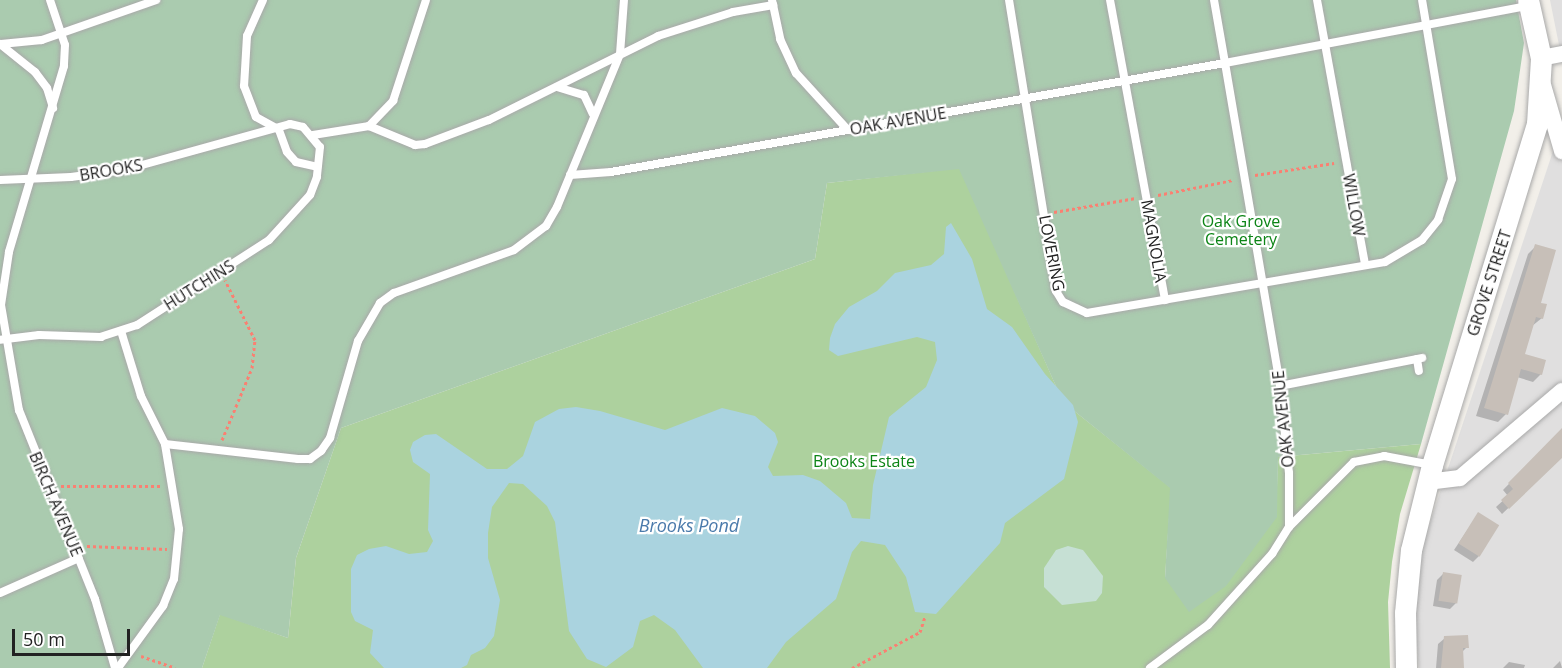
<!DOCTYPE html>
<html>
<head>
<meta charset="utf-8">
<style>
  body { margin:0 }
  #map { position:relative; width:1562px; height:668px; overflow:hidden; background:#f2efe9; font-family:"Open Sans",sans-serif }
  div>[style] { position:absolute }
  .residential>* { inset:0; background:#e0dfdf }
  .forest>* { inset:0; background:#add19e }
  .wetland>* { inset:0; background:#c6e0d4 }
  .cemetery>* { inset:0; background:#aacbaf }
  .water>* { inset:0; background:#aad3df }
  .shadow>* { inset:0; background:#0003 }
  .building>* { inset:0; background:#c7bfb8; transform-origin:0 0 }
  .path>* { height:3px; margin-top:-1.5px; transform-origin:0; background:repeating-linear-gradient(90deg,#fa8072 0 3px,transparent 0 6px) }
  .roads { filter:drop-shadow(0 0 2px #a9a9a9) drop-shadow(0 0 2px #a9a9a9) }
  .service>* { height:8px; margin:-4px; padding:0 4px; transform-origin:4px; border-radius:4px; background:#fff }
  .minor>* { height:16px; margin:-8px; padding:0 8px; transform-origin:8px; border-radius:8px; background:#fff }
  .tertiary>* { height:21px; margin:-10.5px; padding:0 10.5px; transform-origin:10.5px; border-radius:10.5px; background:#fff }
  span { translate:-50% -50%; white-space:nowrap; text-align:center; line-height:1.15; -webkit-text-stroke:4.5px #fff; paint-order:stroke }
  .street-label { font-size:16px; color:#222 }
  .park-label { font-size:16px; color:#0c8416 }
  .water-label { font-size:18px; color:#4a7aab; font-style:italic }
  .scale { position:absolute; left:12px; top:629px; width:118px; height:27px; box-sizing:border-box; border:3px solid #222; border-top:0; padding-left:8px; font-size:18px; line-height:21px; white-space:nowrap; color:#222; -webkit-text-stroke:4px #fff; paint-order:stroke }
</style>
</head>
<body>
<div id="map">
  <div class="residential">
    <i style="clip-path:polygon(1550px 0,1562px 0,1562px 60px)"></i>
    <i style="clip-path:polygon(1562px 124px,1562px 668px,1419px 668px,1414px 607px,1422px 547px)"></i>
  </div>
  <div class="forest">
    <i style="clip-path:polygon(960px 168px,1063px 402px,1171px 488px,1165px 578px,1276px 517px,1278px 457px,1421px 444px,1400px 514px,1392px 562px,1388px 602px,1390px 668px,202px 668px,220px 614px,288px 638px,296px 558px,341px 428px,815px 259px,827px 183px)"></i>
  </div>
  <div class="wetland">
    <i style="clip-path:polygon(1068px 546px,1083px 550px,1103px 576px,1102px 593px,1096px 601px,1062px 605px,1044px 587px,1044px 568px,1056px 550px)"></i>
  </div>
  <div class="cemetery">
    <i style="clip-path:polygon(0 0,1516px 0,1524px 43px,1514px 111px,1421px 444px,1278px 457px,1277px 517px,1226px 586px,1189px 612px,1165px 578px,1170px 488px,1063px 402px,959px 169px,827px 183px,815px 259px,341px 428px,296px 558px,288px 638px,220px 615px,202px 668px,0 668px)"></i>
  </div>
  <div class="water">
    <i style="clip-path:polygon(951px 223px,972px 259px,987px 309px,1012px 327px,1045px 374px,1073px 405px,1078px 422px,1064px 479px,1005px 523px,1000px 543px,936px 614px,915px 612px,906px 577px,885px 545px,861px 541px,852px 552px,836px 599px,786px 642px,767px 668px,703px 668px,675px 630px,654px 615px,640px 621px,633px 647px,606px 667px,587px 659px,569px 631px,555px 522px,547px 506px,523px 484px,509px 483px,492px 507px,488px 533px,488px 558px,500px 600px,494px 636px,485px 648px,471px 655px,467px 665px,461px 668px,384px 668px,370px 653px,373px 630px,355px 621px,351px 612px,351px 569px,357px 555px,369px 549px,386px 546px,409px 554px,427px 552px,433px 541px,428px 530px,430px 474px,413px 462px,410px 450px,413px 442px,425px 435px,436px 434px,487px 469px,507px 469px,523px 456px,535px 422px,559px 409px,576px 407px,600px 411px,665px 430px,722px 408px,755px 416px,775px 433px,778px 442px,768px 467px,773px 476px,803px 475px,820px 481px,846px 503px,852px 518px,870px 519px,873px 485px,889px 417px,926px 387px,937px 360px,935px 342px,917px 337px,838px 356px,829px 350px,830px 338px,835px 324px,849px 307px,877px 291px,895px 273px,931px 265px,944px 254px,946px 227px)"></i>
  </div>
  <div class="shadow">
    <i style="clip-path:polygon(1536px 246px,1542px 318px,1532px 326px,1523px 355px,1541px 374px,1533px 382px,1517px 377px,1506px 414px,1498px 422px,1476px 416px,1528px 254px)"></i>
    <i style="clip-path:polygon(1562px 430px,1562px 457px,1502px 514px,1496px 507px,1508px 496px,1503px 490px)"></i>
    <i style="clip-path:polygon(1478px 514px,1479px 556px,1473px 562px,1454px 550px)"></i>
    <i style="clip-path:polygon(1443px 574px,1456px 603px,1450px 609px,1433px 606px,1437px 580px)"></i>
    <i style="clip-path:polygon(1445px 638px,1467px 647px,1462px 652px,1463px 668px,1436px 668px,1438px 644px)"></i>
    <i style="clip-path:polygon(1560px 661px,1562px 668px,1550px 668px,1553px 668px)"></i>
    <i style="clip-path:polygon(1509px 662px,1525px 665px,1524px 668px,1503px 668px)"></i>
  </div>
  <div class="building">
    <i style="clip-path:polygon(1535px 244px,1556px 250px,1541px 303px,1547px 304px,1543px 319px,1536px 317px,1525px 354px,1546px 360px,1542px 375px,1521px 369px,1508px 415px,1484px 408px)"></i>
    <i style="clip-path:polygon(1562px 428px,1562px 458px,1509px 509px,1501px 500px,1513px 489px,1508px 483px)"></i>
    <i style="left:1478px;top:512px;width:25px;height:37px;rotate:32deg"></i>
    <i style="left:1443px;top:572px;width:19px;height:29px;rotate:9deg"></i>
    <i style="clip-path:polygon(1468px 635px,1469px 648px,1463px 648px,1464px 668px,1441px 668px,1444px 636px)"></i>
  </div>
  <div class="path">
    <i style="left:1255px;top:175px;width:80px;rotate:-8.6deg"></i>
    <i style="left:1158px;top:195px;width:76px;rotate:-11.3deg"></i>
    <i style="left:1054px;top:212px;width:83px;rotate:-9.7deg"></i>
    <i style="left:222px;top:440px;width:78px;rotate:-67.4deg"></i>
    <i style="left:252px;top:368px;width:28px;rotate:-84deg"></i>
    <i style="left:255px;top:340px;width:67px;rotate:-116.6deg"></i>
    <i style="left:61px;top:486px;width:99px"></i>
    <i style="left:87px;top:546px;width:80px;rotate:2.1deg"></i>
    <i style="left:141px;top:656px;width:36px;rotate:19deg"></i>
    <i style="left:852px;top:668px;width:77px;rotate:-27.9deg"></i>
    <i style="left:920px;top:632px;width:16px;rotate:-72deg"></i>
  </div>
  <div class="roads">
    <div class="service">
      <i style="left:50px;top:0;width:47px;rotate:71.6deg"></i>
      <i style="left:65px;top:45px;width:21px;rotate:93deg"></i>
      <i style="left:64px;top:66px;width:194px;rotate:106.5deg"></i>
      <i style="left:9px;top:252px;width:54px;rotate:98.6deg"></i>
      <i style="left:1px;top:305px;width:107px;rotate:80.3deg"></i>
      <i style="left:19px;top:410px;width:204px;rotate:68.1deg"></i>
      <i style="left:95px;top:599px;width:72px;rotate:73.8deg"></i>
      <i style="left:263px;top:0;width:39px;rotate:114deg"></i>
      <i style="left:247px;top:36px;width:50px;rotate:93.4deg"></i>
      <i style="left:244px;top:86px;width:33px;rotate:69deg"></i>
      <i style="left:256px;top:117px;width:26px;rotate:29deg"></i>
      <i style="left:772px;top:0;width:40px;rotate:78deg"></i>
      <i style="left:780px;top:39px;width:38px;rotate:65deg"></i>
      <i style="left:796px;top:73px;width:76px;rotate:47.7deg"></i>
      <i style="left:1009px;top:0;width:295px;rotate:80.8deg"></i>
      <i style="left:1056px;top:291px;width:13px;rotate:58deg"></i>
      <i style="left:1063px;top:302px;width:26px;rotate:25deg"></i>
      <i style="left:1087px;top:313px;width:302px;rotate:-9.7deg"></i>
      <i style="left:1385px;top:262px;width:43px;rotate:-30.7deg"></i>
      <i style="left:1422px;top:240px;width:26px;rotate:-51deg"></i>
      <i style="left:1438px;top:220px;width:43px;rotate:-71.1deg"></i>
      <i style="left:1452px;top:179px;width:181px;rotate:-99.5deg"></i>
      <i style="left:1110px;top:0;width:305px;rotate:79.6deg"></i>
      <i style="left:1214px;top:0;width:64px;rotate:80.1deg"></i>
      <i style="left:1225px;top:63px;width:308px;rotate:-10.7deg"></i>
      <i style="left:1317px;top:0;width:269px;rotate:79.7deg"></i>
      <i style="left:0;top:44px;width:45px;rotate:38.7deg"></i>
      <i style="left:35px;top:72px;width:20px;rotate:53deg"></i>
      <i style="left:47px;top:88px;width:21px;rotate:73deg"></i>
      <i style="left:1px;top:44px;width:41px;rotate:-5.6deg"></i>
      <i style="left:42px;top:40px;width:121px;rotate:-19.3deg"></i>
      <i style="left:557px;top:87px;width:28px;rotate:17deg"></i>
      <i style="left:584px;top:95px;width:21px;rotate:65deg"></i>
      <i style="left:369px;top:126px;width:50px;rotate:22.4deg"></i>
      <i style="left:415px;top:145px;width:10px;rotate:-6deg"></i>
      <i style="left:425px;top:144px;width:68px;rotate:-20.6deg"></i>
      <i style="left:489px;top:120px;width:189px;rotate:-26.4deg"></i>
      <i style="left:658px;top:36px;width:79px;rotate:-17.7deg"></i>
      <i style="left:733px;top:12px;width:41px;rotate:-9.9deg"></i>
      <i style="left:369px;top:126px;width:35px;rotate:-46deg"></i>
      <i style="left:393px;top:101px;width:106px;rotate:-71.9deg"></i>
      <i style="left:279px;top:130px;width:23px;rotate:70deg"></i>
      <i style="left:287px;top:152px;width:13px;rotate:48deg"></i>
      <i style="left:296px;top:162px;width:22px;rotate:13deg"></i>
      <i style="left:313px;top:135px;width:57px;rotate:-9.1deg"></i>
      <i style="left:570px;top:175px;width:41px;rotate:-4.2deg"></i>
      <i style="left:611px;top:172px;width:624px;rotate:-10.07deg"></i>
      <i style="left:1225px;top:63px;width:328px;rotate:80.3deg"></i>
      <i style="left:1280px;top:386px;width:87px;rotate:84.1deg"></i>
      <i style="left:1289px;top:473px;width:54px;rotate:90deg"></i>
      <i style="left:0;top:180px;width:71px;rotate:-2.4deg"></i>
      <i style="left:71px;top:177px;width:53px;rotate:-7.5deg"></i>
      <i style="left:124px;top:170px;width:172px;rotate:-15.5deg"></i>
      <i style="left:290px;top:124px;width:13px;rotate:13deg"></i>
      <i style="left:303px;top:127px;width:26px;rotate:50deg"></i>
      <i style="left:320px;top:147px;width:30px;rotate:96deg"></i>
      <i style="left:317px;top:177px;width:19px;rotate:111deg"></i>
      <i style="left:310px;top:195px;width:61px;rotate:132.3deg"></i>
      <i style="left:269px;top:240px;width:157px;rotate:147.2deg"></i>
      <i style="left:137px;top:325px;width:38px;rotate:162deg"></i>
      <i style="left:101px;top:337px;width:62px;rotate:-178.2deg"></i>
      <i style="left:39px;top:335px;width:39px;rotate:173deg"></i>
      <i style="left:1417px;top:359px;width:12px;rotate:81deg"></i>
      <i style="left:1280px;top:386px;width:145px;rotate:-11.2deg"></i>
      <i style="left:165px;top:444px;width:134px;rotate:6.4deg"></i>
      <i style="left:298px;top:459px;width:12px"></i>
      <i style="left:310px;top:459px;width:14px;rotate:-36deg"></i>
      <i style="left:321px;top:451px;width:16px;rotate:-55deg"></i>
      <i style="left:330px;top:438px;width:101px;rotate:-73.9deg"></i>
      <i style="left:358px;top:341px;width:44px;rotate:-59.9deg"></i>
      <i style="left:380px;top:303px;width:17px;rotate:-36deg"></i>
      <i style="left:394px;top:293px;width:127px;rotate:-19.7deg"></i>
      <i style="left:514px;top:250px;width:40px;rotate:-37deg"></i>
      <i style="left:546px;top:226px;width:22px;rotate:-60deg"></i>
      <i style="left:557px;top:207px;width:165px;rotate:-67.6deg"></i>
      <i style="left:620px;top:54px;width:54px;rotate:-85.8deg"></i>
      <i style="left:0;top:593px;width:86px;rotate:-23.9deg"></i>
      <i style="left:118px;top:668px;width:77px;rotate:-54deg"></i>
      <i style="left:163px;top:606px;width:29px;rotate:-68deg"></i>
      <i style="left:174px;top:579px;width:50px;rotate:-84.3deg"></i>
      <i style="left:179px;top:529px;width:86px;rotate:-99.4deg"></i>
      <i style="left:165px;top:444px;width:54px;rotate:-116.6deg"></i>
      <i style="left:141px;top:396px;width:68px;rotate:-107.1deg"></i>
      <i style="left:1150px;top:668px;width:72px;rotate:-36.6deg"></i>
      <i style="left:1208px;top:625px;width:96px;rotate:-48deg"></i>
      <i style="left:1272px;top:554px;width:32px;rotate:-58deg"></i>
      <i style="left:1289px;top:527px;width:92px;rotate:-45deg"></i>
      <i style="left:1354px;top:462px;width:31px;rotate:-11deg"></i>
      <i style="left:1384px;top:456px;width:49px;rotate:10.6deg"></i>
    </div>
    <div class="minor">
      <i style="left:1541px;top:58px;width:21px;rotate:-11deg"></i>
      <i style="left:1543px;top:85px;width:69px;rotate:73.9deg"></i>
      <i style="left:1427px;top:482px;width:33px;rotate:-7deg"></i>
      <i style="left:1460px;top:478px;width:134px;rotate:-40.5deg"></i>
    </div>
    <div class="tertiary">
      <i style="left:1406px;top:668px;width:55px;rotate:-91deg"></i>
      <i style="left:1405px;top:613px;width:63px;rotate:-84.6deg"></i>
      <i style="left:1411px;top:550px;width:88px;rotate:-76.1deg"></i>
      <i style="left:1432px;top:465px;width:357px;rotate:-72.9deg"></i>
      <i style="left:1537px;top:124px;width:66px;rotate:-86.5deg"></i>
      <i style="left:1541px;top:58px;width:59px;rotate:-102.6deg"></i>
    </div>
  </div>
  <div class="street-label">
    <span style="left:898px;top:121px;rotate:-10deg">OAK AVENUE</span>
    <span style="left:111px;top:170px;rotate:-10deg">BROOKS</span>
    <span style="left:1354px;top:205px;rotate:80deg">WILLOW</span>
    <span style="left:1154px;top:241px;rotate:80deg">MAGNOLIA</span>
    <span style="left:1052px;top:253px;rotate:79deg">LOVERING</span>
    <span style="left:1489px;top:283px;rotate:-72deg">GROVE STREET</span>
    <span style="left:199px;top:285px;rotate:-32deg">HUTCHINS</span>
    <span style="left:1283px;top:419px;rotate:-96deg">OAK AVENUE</span>
    <span style="left:56px;top:504px;rotate:67deg">BIRCH AVENUE</span>
  </div>
  <div class="park-label">
    <span style="left:1241px;top:230px">Oak Grove<br>Cemetery</span>
    <span style="left:864px;top:461px">Brooks Estate</span>
  </div>
  <div class="water-label">
    <span style="left:689px;top:525px">Brooks Pond</span>
  </div>
  <div class="scale">50 m</div>
</div>
</body>
</html>
